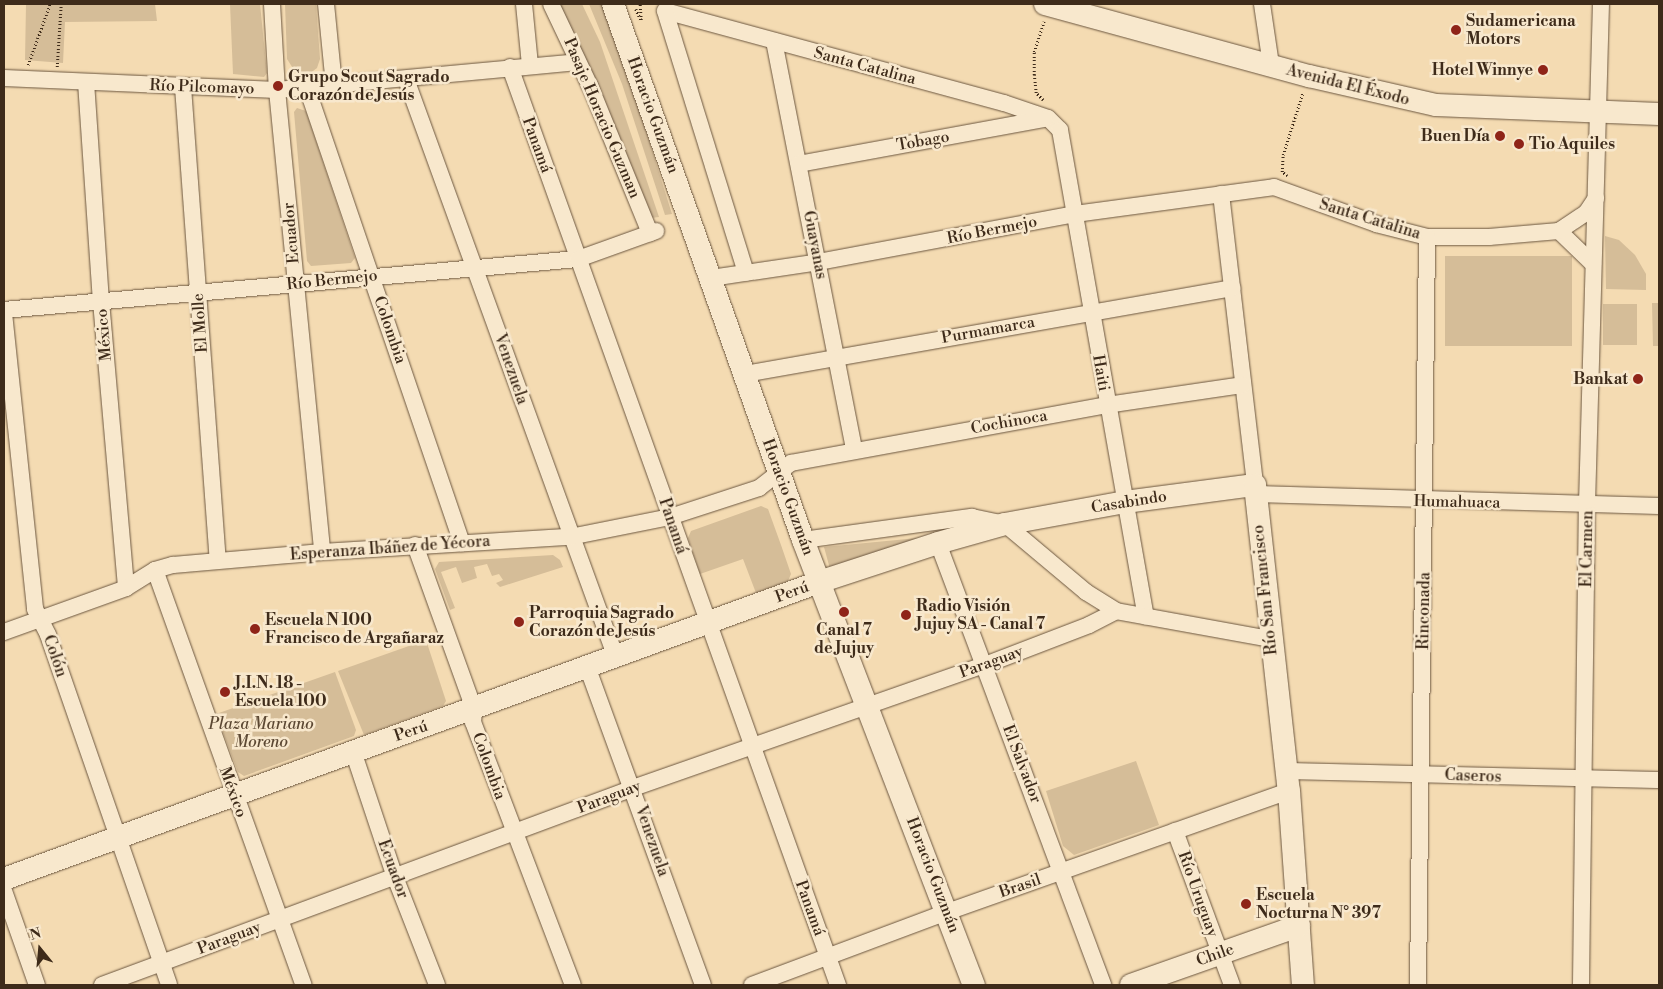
<!DOCTYPE html>
<html>
<head>
<meta charset="utf-8">
<style>
  body { margin:0 }
  #map { position:relative; width:1663px; height:989px; overflow:hidden; background:#f4dbb2; font-family:"Libre Bodoni",serif }
  div>[style] { position:absolute }
  .green>* { inset:0; background:#d5bd98; transform-origin:0 0 }
  .path>* { height:2.5px; margin-top:-1.25px; transform-origin:0; background:repeating-linear-gradient(90deg,#3e2b1a 0 1px,transparent 0 3.5px) }
  .roads { filter:drop-shadow(0 0 1px #6c5740) drop-shadow(0 0 1px #6c5740) }
  .street>* { height:16px; margin:-8px; padding:0 8px; transform-origin:8px; border-radius:8px; background:#f8e8cd }
  .secondary>* { height:22px; margin:-11px; padding:0 11px; transform-origin:11px; border-radius:11px; background:#f8e8cd }
  .dots>* { width:14px; height:14px; translate:-50% -50%; box-sizing:border-box; border:2px solid #f8e8cd; border-radius:50% }
  span { translate:-50% -50%; white-space:nowrap; text-align:center; line-height:1.15; -webkit-text-stroke:5px #f8e8cd; paint-order:stroke }
  .poi-label { font-size:16px; color:#3e2b1a; font-weight:700 }
  .left { translate:0 -50%; text-align:left }
  .right { translate:-100% -50%; text-align:right }
  .street-label { font-size:16px; color:#3e2b1a }
  .park-label { font-size:16px; color:#5c4833; font-style:italic }
  .frame { position:absolute; inset:0; border:5px solid #3e2b1a; pointer-events:none }
  .north { position:absolute; left:15px; top:924px; width:50px; height:50px; -webkit-text-stroke:4px #f8e8cd; paint-order:stroke; rotate:343deg; font-size:14px; font-weight:700; line-height:20px; text-align:center; color:#3e2b1a }
  .north::after { content:''; display:block; margin:auto; width:18px; height:22px; background:#3e2b1a; clip-path:polygon(50% 0,100% 100%,50% 72%,0 100%) }
</style>
</head>
<body>
<div id="map">
  <div class="green">
    <i style="clip-path:polygon(26px 4px,155px 4px,157px 21px,65px 22px,63px 63px,25px 60px)"></i>
    <i style="clip-path:polygon(230px 4px,260px 4px,267px 73px,264px 77px,233px 74px)"></i>
    <i style="clip-path:polygon(285px 4px,316px 4px,320px 59px,317px 68px,309px 74px,296px 73px,287px 59px)"></i>
    <i style="clip-path:polygon(557px 4px,582px 4px,600px 42px,659px 217px,651px 218px)"></i>
    <i style="clip-path:polygon(589px 4px,602px 4px,632px 86px,672px 214px,665px 215px,622px 84px)"></i>
    <i style="clip-path:polygon(297px 108px,306px 111px,355px 258px,351px 263px,311px 266px,307px 261px,294px 112px)"></i>
    <i style="clip-path:polygon(1605px 236px,1619px 240px,1635px 255px,1646px 274px,1646px 290px,1606px 289px)"></i>
    <i style="left:1572px;top:256px;width:90px;height:127px;rotate:90deg"></i>
    <i style="clip-path:polygon(1652px 303px,1659px 303px,1659px 346px,1653px 346px)"></i>
    <i style="left:1603px;top:304px;width:34px;height:41px"></i>
    <i style="clip-path:polygon(761px 506px,768px 509px,781px 545px,791px 574px,788px 581px,756px 593px,743px 559px,700px 574px,688px 538px,691px 531px)"></i>
    <i style="clip-path:polygon(928px 537px,830px 569px,824px 547px)"></i>
    <i style="clip-path:polygon(553px 555px,560px 560px,563px 567px,500px 587px,496px 583px,503px 580px,499px 574px,492px 576px,487px 564px,474px 567px,477px 578px,462px 583px,456px 567px,441px 572px,455px 608px,450px 610px,435px 569px,439px 562px)"></i>
    <i style="clip-path:polygon(426px 640px,446px 701px,443px 706px,364px 735px,338px 671px)"></i>
    <i style="clip-path:polygon(335px 672px,356px 730px,354px 736px,244px 776px,238px 772px,216px 714px)"></i>
    <i style="clip-path:polygon(1136px 761px,1159px 825px,1074px 855px,1063px 846px,1046px 791px)"></i>
  </div>
  <div class="path">
    <i style="left:636px;top:9px;width:12px;rotate:66deg"></i>
    <i style="left:641px;top:20px;width:16px;rotate:-94deg"></i>
    <i style="left:28px;top:65px;width:65px;rotate:-70.2deg"></i>
    <i style="left:57px;top:67px;width:63px;rotate:-86.4deg"></i>
    <i style="left:1043px;top:100px;width:10px;rotate:-135deg"></i>
    <i style="left:1036px;top:93px;width:18px;rotate:-96deg"></i>
    <i style="left:1034px;top:75px;width:23px;rotate:-90deg"></i>
    <i style="left:1034px;top:52px;width:32px;rotate:-72deg"></i>
    <i style="left:1287px;top:176px;width:6px;rotate:-141deg"></i>
    <i style="left:1282px;top:172px;width:17px;rotate:-87deg"></i>
    <i style="left:1283px;top:155px;width:66px;rotate:-72.4deg"></i>
  </div>
  <div class="roads">
    <div class="street">
      <i style="left:272px;top:4px;width:86px;rotate:86.7deg"></i>
      <i style="left:277px;top:90px;width:464px;rotate:84.4deg"></i>
      <i style="left:326px;top:4px;width:82px;rotate:84.4deg"></i>
      <i style="left:524px;top:4px;width:61px;rotate:84.4deg"></i>
      <i style="left:551px;top:4px;width:91px;rotate:64.6deg"></i>
      <i style="left:590px;top:86px;width:159px;rotate:67.8deg"></i>
      <i style="left:1262px;top:4px;width:62px;rotate:81.6deg"></i>
      <i style="left:665px;top:11px;width:351px;rotate:15.2deg"></i>
      <i style="left:1004px;top:103px;width:46px;rotate:18.8deg"></i>
      <i style="left:1048px;top:118px;width:17px;rotate:45deg"></i>
      <i style="left:1060px;top:130px;width:494px;rotate:80deg"></i>
      <i style="left:665px;top:11px;width:274px;rotate:72.8deg"></i>
      <i style="left:774px;top:41px;width:417px;rotate:78.9deg"></i>
      <i style="left:510px;top:67px;width:975px;rotate:70.34deg"></i>
      <i style="left:4px;top:78px;width:273px;rotate:2.5deg"></i>
      <i style="left:277px;top:90px;width:302px;rotate:-5.3deg"></i>
      <i style="left:406px;top:79px;width:616px;rotate:70.06deg"></i>
      <i style="left:86px;top:82px;width:220px;rotate:86.1deg"></i>
      <i style="left:101px;top:301px;width:288px;rotate:85deg"></i>
      <i style="left:183px;top:87px;width:473px;rotate:85.8deg"></i>
      <i style="left:307px;top:88px;width:481px;rotate:71.2deg"></i>
      <i style="left:799px;top:164px;width:250px;rotate:-10.4deg"></i>
      <i style="left:1221px;top:194px;width:293px;rotate:83.3deg"></i>
      <i style="left:1559px;top:231px;width:47px;rotate:44.1deg"></i>
      <i style="left:711px;top:278px;width:109px;rotate:-8.4deg"></i>
      <i style="left:819px;top:262px;width:260px;rotate:-10.6deg"></i>
      <i style="left:1075px;top:214px;width:201px;rotate:-7.7deg"></i>
      <i style="left:1274px;top:187px;width:109px;rotate:19.9deg"></i>
      <i style="left:1376px;top:224px;width:53px;rotate:14.3deg"></i>
      <i style="left:1427px;top:237px;width:62px"></i>
      <i style="left:1489px;top:237px;width:70px;rotate:-4.9deg"></i>
      <i style="left:1559px;top:231px;width:32px;rotate:-34deg"></i>
      <i style="left:1586px;top:213px;width:18px;rotate:-56deg"></i>
      <i style="left:4px;top:310px;width:576px;rotate:-5.08deg"></i>
      <i style="left:578px;top:259px;width:83px;rotate:-19.7deg"></i>
      <i style="left:4px;top:313px;width:298px;rotate:84deg"></i>
      <i style="left:35px;top:609px;width:29px;rotate:63deg"></i>
      <i style="left:48px;top:635px;width:370px;rotate:70.9deg"></i>
      <i style="left:745px;top:374px;width:495px;rotate:-10deg"></i>
      <i style="left:1256px;top:494px;width:403px;rotate:1.7deg"></i>
      <i style="left:803px;top:540px;width:171px;rotate:-7.8deg"></i>
      <i style="left:972px;top:517px;width:34px;rotate:12deg"></i>
      <i style="left:1005px;top:524px;width:106px;rotate:40deg"></i>
      <i style="left:1086px;top:592px;width:36px;rotate:32deg"></i>
      <i style="left:1116px;top:611px;width:157px;rotate:10.3deg"></i>
      <i style="left:938px;top:543px;width:472px;rotate:69.5deg"></i>
      <i style="left:415px;top:545px;width:174px;rotate:70.2deg"></i>
      <i style="left:474px;top:709px;width:13px;rotate:94deg"></i>
      <i style="left:473px;top:722px;width:281px;rotate:69.2deg"></i>
      <i style="left:155px;top:570px;width:441px;rotate:70.3deg"></i>
      <i style="left:4px;top:632px;width:130px;rotate:-19.8deg"></i>
      <i style="left:126px;top:588px;width:34px;rotate:-32deg"></i>
      <i style="left:155px;top:570px;width:19px;rotate:-16deg"></i>
      <i style="left:173px;top:565px;width:150px;rotate:-5deg"></i>
      <i style="left:322px;top:552px;width:248px;rotate:-3.5deg"></i>
      <i style="left:570px;top:537px;width:102px;rotate:-11.3deg"></i>
      <i style="left:670px;top:517px;width:94px;rotate:-18deg"></i>
      <i style="left:759px;top:488px;width:41px;rotate:-38deg"></i>
      <i style="left:791px;top:463px;width:321px;rotate:-10.4deg"></i>
      <i style="left:1107px;top:405px;width:137px;rotate:-8.4deg"></i>
      <i style="left:588px;top:669px;width:336px;rotate:70deg"></i>
      <i style="left:353px;top:751px;width:133px;rotate:71.6deg"></i>
      <i style="left:395px;top:877px;width:116px;rotate:68.7deg"></i>
      <i style="left:1286px;top:771px;width:373px;rotate:1.4deg"></i>
      <i style="left:1175px;top:831px;width:164px;rotate:69.7deg"></i>
      <i style="left:4px;top:891px;width:100px;rotate:70.7deg"></i>
      <i style="left:102px;top:985px;width:566px;rotate:-20.35deg"></i>
      <i style="left:633px;top:788px;width:373px;rotate:-19.3deg"></i>
      <i style="left:985px;top:665px;width:111px;rotate:-21deg"></i>
      <i style="left:1089px;top:625px;width:30px;rotate:-27deg"></i>
      <i style="left:752px;top:985px;width:208px;rotate:-20.5deg"></i>
      <i style="left:947px;top:912px;width:363px;rotate:-19.5deg"></i>
      <i style="left:1418px;top:985px;width:748px;rotate:-89.31deg"></i>
      <i style="left:1581px;top:985px;width:481px;rotate:-89.3deg"></i>
      <i style="left:1587px;top:504px;width:500px;rotate:-88.4deg"></i>
    </div>
    <div class="secondary">
      <i style="left:613px;top:4px;width:569px;rotate:70.48deg"></i>
      <i style="left:803px;top:540px;width:477px;rotate:69deg"></i>
      <i style="left:1045px;top:4px;width:274px;rotate:15.3deg"></i>
      <i style="left:1309px;top:76px;width:130px;rotate:12.9deg"></i>
      <i style="left:1436px;top:105px;width:223px;rotate:2.3deg"></i>
      <i style="left:4px;top:879px;width:867px;rotate:-20.02deg"></i>
      <i style="left:819px;top:582px;width:125px;rotate:-18.1deg"></i>
      <i style="left:938px;top:543px;width:70px;rotate:-15.8deg"></i>
      <i style="left:1005px;top:524px;width:122px;rotate:-10.4deg"></i>
      <i style="left:1125px;top:502px;width:131px;rotate:-7.5deg"></i>
      <i style="left:1255px;top:485px;width:308px;rotate:83.7deg"></i>
      <i style="left:1289px;top:791px;width:195px;rotate:85.9deg"></i>
      <i style="left:1131px;top:985px;width:178px;rotate:-19.4deg"></i>
    </div>
  </div>
  <div class="dots">
    <i style="left:1456px;top:30px;background:#8f2418"></i>
    <i style="left:1543px;top:70px;background:#8f2418"></i>
    <i style="left:278px;top:86px;background:#8f2418"></i>
    <i style="left:1500px;top:136px;background:#8f2418"></i>
    <i style="left:1519px;top:144px;background:#8f2418"></i>
    <i style="left:1638px;top:379px;background:#8f2418"></i>
    <i style="left:844px;top:612px;background:#8f2418"></i>
    <i style="left:906px;top:615px;background:#8f2418"></i>
    <i style="left:519px;top:622px;background:#8f2418"></i>
    <i style="left:255px;top:629px;background:#8f2418"></i>
    <i style="left:225px;top:692px;background:#8f2418"></i>
    <i style="left:1246px;top:904px;background:#8f2418"></i>
  </div>
  <div class="poi-label">
    <span class="left" style="left:1466px;top:30px">Sudamericana<br>Motors</span>
    <span class="right" style="left:1533px;top:70px">Hotel Winnye</span>
    <span class="left" style="left:288px;top:86px">Grupo Scout Sagrado<br>Corazón de Jesús</span>
    <span class="right" style="left:1490px;top:136px">Buen Día</span>
    <span class="left" style="left:1529px;top:144px">Tio Aquiles</span>
    <span class="right" style="left:1628px;top:379px">Bankat</span>
    <span class="left" style="left:916px;top:615px">Radio Visión<br>Jujuy SA - Canal 7</span>
    <span class="left" style="left:529px;top:622px">Parroquia Sagrado<br>Corazón de Jesús</span>
    <span class="left" style="left:265px;top:629px">Escuela N 100<br>Francisco de Argañaraz</span>
    <span style="left:844px;top:639px">Canal 7<br>de Jujuy</span>
    <span class="left" style="left:235px;top:692px">J.I.N. 18 -<br>Escuela 100</span>
    <span class="left" style="left:1256px;top:904px">Escuela<br>Nocturna N° 397</span>
  </div>
  <div class="street-label">
    <span style="left:865px;top:66px;rotate:15deg">Santa Catalina</span>
    <span style="left:1348px;top:85px;rotate:14deg">Avenida El Éxodo</span>
    <span style="left:202px;top:87px;rotate:2deg">Río Pilcomayo</span>
    <span style="left:653px;top:115px;rotate:70deg">Horacio Guzmán</span>
    <span style="left:602px;top:118px;rotate:67deg">Pasaje Horacio Guzman</span>
    <span style="left:923px;top:141px;rotate:-10deg">Tobago</span>
    <span style="left:537px;top:145px;rotate:70deg">Panamá</span>
    <span style="left:1370px;top:219px;rotate:17deg">Santa Catalina</span>
    <span style="left:992px;top:230px;rotate:-11deg">Río Bermejo</span>
    <span style="left:291px;top:233px;rotate:-95deg">Ecuador</span>
    <span style="left:815px;top:245px;rotate:79deg">Guayanas</span>
    <span style="left:332px;top:280px;rotate:-6deg">Río Bermejo</span>
    <span style="left:200px;top:323px;rotate:-94deg">El Molle</span>
    <span style="left:390px;top:330px;rotate:71deg">Colombia</span>
    <span style="left:988px;top:330px;rotate:-10deg">Purmamarca</span>
    <span style="left:104px;top:335px;rotate:-95deg">México</span>
    <span style="left:511px;top:369px;rotate:71deg">Venezuela</span>
    <span style="left:1101px;top:373px;rotate:80deg">Haiti</span>
    <span style="left:1009px;top:422px;rotate:-10deg">Cochinoca</span>
    <span style="left:788px;top:497px;rotate:70deg">Horacio Guzmán</span>
    <span style="left:1129px;top:502px;rotate:-9deg">Casabindo</span>
    <span style="left:1457px;top:502px;rotate:1deg">Humahuaca</span>
    <span style="left:673px;top:526px;rotate:71deg">Panamá</span>
    <span style="left:390px;top:548px;rotate:-4deg">Esperanza Ibáñez de Yécora</span>
    <span style="left:1587px;top:549px;rotate:-89deg">El Carmen</span>
    <span style="left:1265px;top:590px;rotate:-96deg">Río San Francisco</span>
    <span style="left:792px;top:592px;rotate:-20deg">Perú</span>
    <span style="left:1424px;top:611px;rotate:-89deg">Rinconada</span>
    <span style="left:55px;top:656px;rotate:71deg">Colón</span>
    <span style="left:991px;top:662px;rotate:-20deg">Paraguay</span>
    <span style="left:411px;top:731px;rotate:-19deg">Perú</span>
    <span style="left:1022px;top:764px;rotate:69deg">El Salvador</span>
    <span style="left:489px;top:766px;rotate:70deg">Colombia</span>
    <span style="left:1473px;top:776px;rotate:2deg">Caseros</span>
    <span style="left:233px;top:792px;rotate:70deg">México</span>
    <span style="left:609px;top:797px;rotate:-21deg">Paraguay</span>
    <span style="left:652px;top:841px;rotate:71deg">Venezuela</span>
    <span style="left:393px;top:869px;rotate:70deg">Ecuador</span>
    <span style="left:933px;top:875px;rotate:69deg">Horacio Guzmán</span>
    <span style="left:1020px;top:886px;rotate:-19deg">Brasil</span>
    <span style="left:1198px;top:894px;rotate:70deg">Río Uruguay</span>
    <span style="left:810px;top:908px;rotate:70deg">Panamá</span>
    <span style="left:229px;top:938px;rotate:-21deg">Paraguay</span>
    <span style="left:1215px;top:955px;rotate:-20deg">Chile</span>
  </div>
  <div class="park-label">
    <span style="left:261px;top:733px">Plaza Mariano<br>Moreno</span>
  </div>
  <div class="frame"></div>
  <div class="north">N</div>
</div>
</body>
</html>
